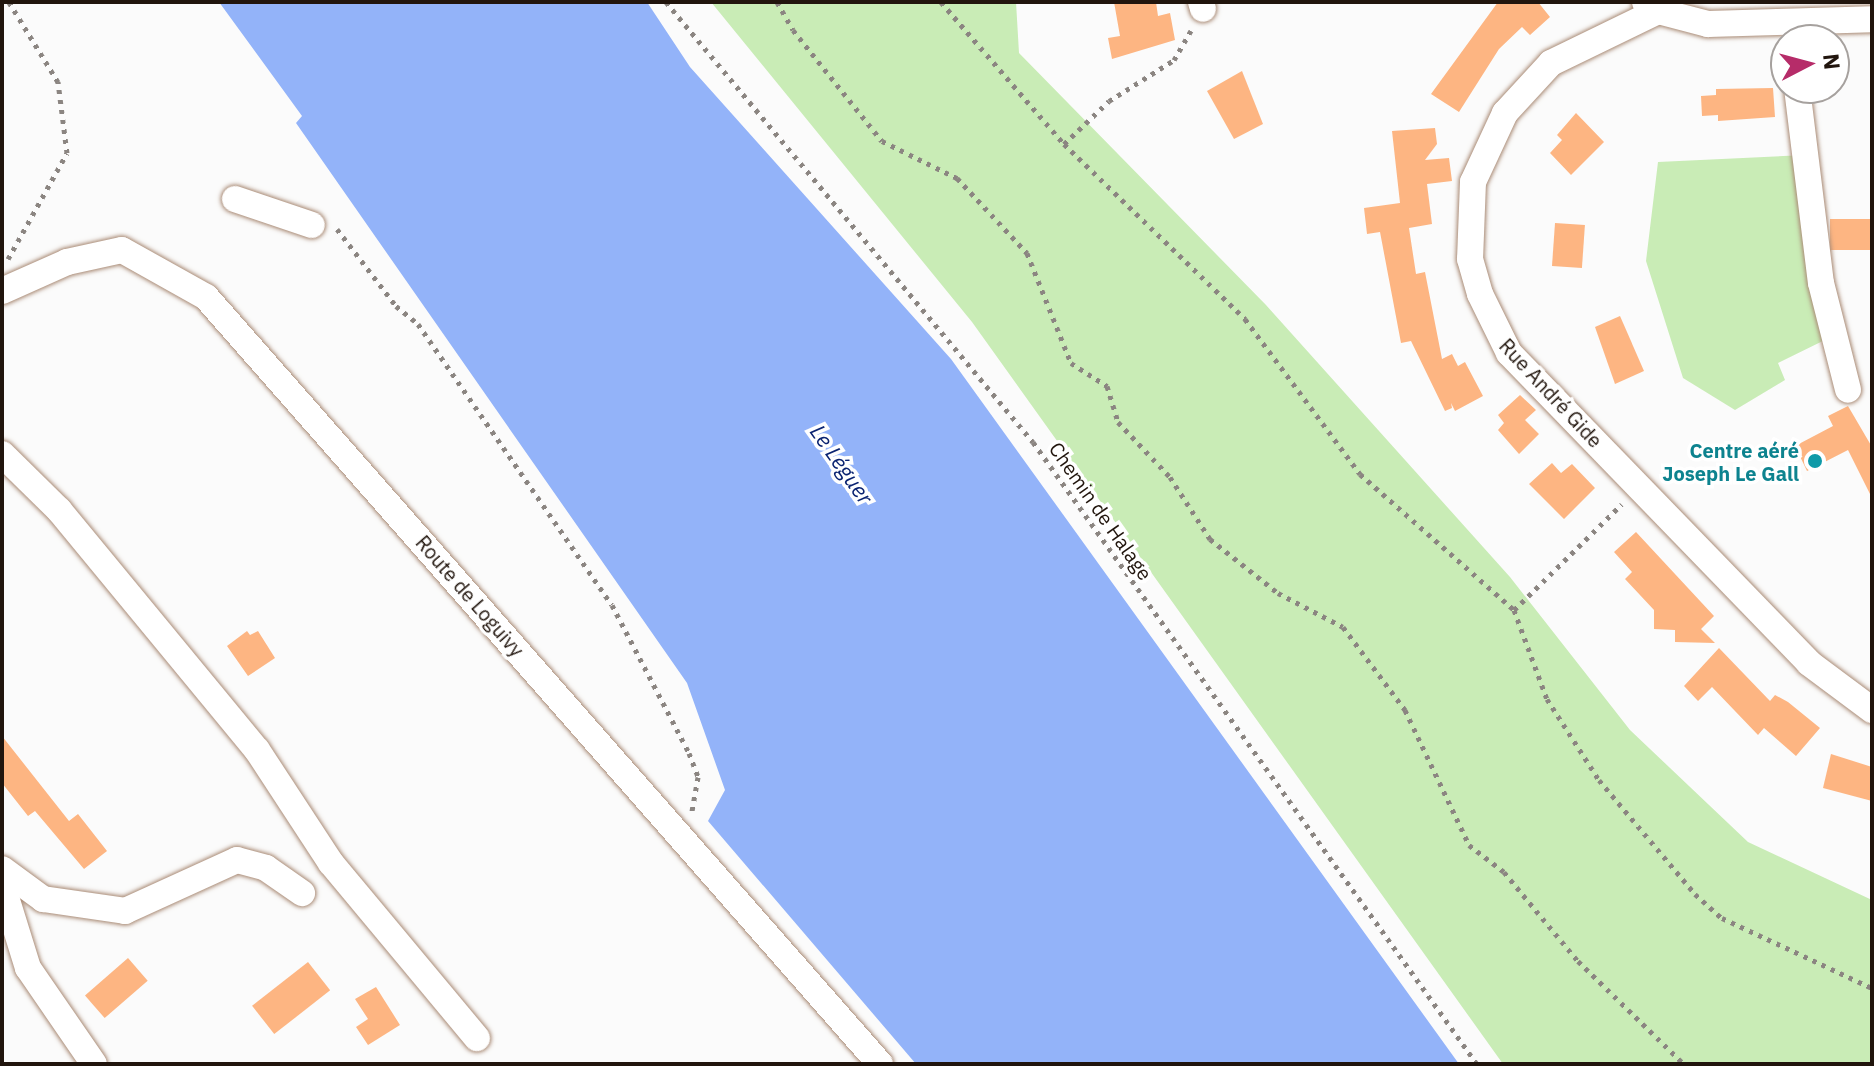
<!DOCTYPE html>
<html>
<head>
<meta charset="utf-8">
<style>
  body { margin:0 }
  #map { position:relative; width:1874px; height:1066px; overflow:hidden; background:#fbfbfb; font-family:"IBM Plex Sans",sans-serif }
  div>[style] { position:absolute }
  .green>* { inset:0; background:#c9ecb6 }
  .water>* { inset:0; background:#93b3f9 }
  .building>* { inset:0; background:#fdb582; transform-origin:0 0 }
  .path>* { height:5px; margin-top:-2.5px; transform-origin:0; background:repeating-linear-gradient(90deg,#8b8581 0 4px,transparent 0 10px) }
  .roads { filter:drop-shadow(0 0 2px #aa8c77) drop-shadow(0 0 2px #aa8c77) }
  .minor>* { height:26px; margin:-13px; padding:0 13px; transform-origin:13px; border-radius:13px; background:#fff }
  .dots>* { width:22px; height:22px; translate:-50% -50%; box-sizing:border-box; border:4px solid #fff; border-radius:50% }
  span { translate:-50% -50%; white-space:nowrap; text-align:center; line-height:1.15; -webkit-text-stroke:7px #fff; paint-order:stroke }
  .street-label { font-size:20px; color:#21150d }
  .culture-label { font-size:20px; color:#0d838f; font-weight:700 }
  .right { translate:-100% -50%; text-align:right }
  .water-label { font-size:22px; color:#0a2371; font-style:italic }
  .frame { position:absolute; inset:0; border:4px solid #21150d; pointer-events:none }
  .north { position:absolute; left:1770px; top:24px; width:80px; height:80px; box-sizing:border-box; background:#fff; border:2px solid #a6a19e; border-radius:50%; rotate:84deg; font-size:22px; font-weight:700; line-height:32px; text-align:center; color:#21150d }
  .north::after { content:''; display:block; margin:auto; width:28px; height:36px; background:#b62c69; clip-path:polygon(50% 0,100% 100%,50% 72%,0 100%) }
</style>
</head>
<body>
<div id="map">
  <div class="green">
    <i style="clip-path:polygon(711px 2px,1016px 2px,1019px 53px,1266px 305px,1510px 577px,1630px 730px,1748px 842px,1872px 900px,1872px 1064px,1503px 1064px,972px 322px)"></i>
    <i style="clip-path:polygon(1805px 155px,1835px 335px,1778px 363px,1785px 380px,1735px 410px,1683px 378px,1646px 261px,1658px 162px)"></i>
  </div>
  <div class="water">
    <i style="clip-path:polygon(219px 2px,647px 2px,690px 67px,951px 359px,1459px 1064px,916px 1064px,708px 821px,725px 790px,687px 683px,296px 123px,302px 116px)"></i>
  </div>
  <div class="building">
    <i style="clip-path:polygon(1114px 2px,1156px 2px,1158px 16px,1170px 13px,1175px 40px,1112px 59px,1108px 38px,1120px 36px)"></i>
    <i style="clip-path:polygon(1498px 2px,1538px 2px,1550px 17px,1530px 35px,1522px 27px,1499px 49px,1459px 112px,1431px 94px)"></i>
    <i style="clip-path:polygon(1242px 71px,1263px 124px,1234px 139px,1207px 91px)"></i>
    <i style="clip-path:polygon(1773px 88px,1775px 117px,1718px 121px,1718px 115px,1702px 116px,1701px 96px,1716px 95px,1716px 89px)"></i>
    <i style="clip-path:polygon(1576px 113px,1604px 142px,1571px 175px,1550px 153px,1562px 140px,1557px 135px)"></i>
    <i style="clip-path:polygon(1435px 128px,1437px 144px,1425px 160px,1449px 158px,1452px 181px,1427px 184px,1432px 224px,1409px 228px,1416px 274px,1425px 272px,1442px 359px,1452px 354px,1458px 366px,1465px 362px,1483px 396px,1455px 411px,1451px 403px,1452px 408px,1445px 411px,1411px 341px,1401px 343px,1380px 232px,1367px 234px,1364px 208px,1400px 203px,1392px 131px)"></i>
    <i style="left:1872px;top:219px;width:31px;height:42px;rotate:90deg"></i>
    <i style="left:1555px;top:223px;width:30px;height:43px;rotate:4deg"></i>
    <i style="clip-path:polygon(1620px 316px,1644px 371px,1615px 384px,1595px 327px)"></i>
    <i style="clip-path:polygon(1520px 395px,1536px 410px,1525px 420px,1539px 434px,1519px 454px,1498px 430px,1504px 423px,1498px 415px)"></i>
    <i style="clip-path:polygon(1848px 406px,1872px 447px,1872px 498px,1848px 450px,1807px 471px,1795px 446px,1833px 426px,1828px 416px)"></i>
    <i style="clip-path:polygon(1552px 463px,1561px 473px,1572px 464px,1595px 488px,1564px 519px,1529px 484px)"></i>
    <i style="clip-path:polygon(1636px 532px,1714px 616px,1701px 629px,1715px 643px,1675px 642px,1675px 630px,1654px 629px,1654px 610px,1625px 579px,1632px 572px,1614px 552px)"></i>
    <i style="clip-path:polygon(247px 631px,250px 635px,258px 631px,275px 658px,248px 676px,227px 646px)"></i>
    <i style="clip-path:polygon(1719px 648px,1770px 701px,1775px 695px,1788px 702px,1820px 728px,1796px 756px,1764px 728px,1758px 735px,1712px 687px,1698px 701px,1684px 686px)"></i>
    <i style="clip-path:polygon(2px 736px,69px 821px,78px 814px,107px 851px,84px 869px,35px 811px,28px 816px,2px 783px)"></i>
    <i style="clip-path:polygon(1831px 754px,1872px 767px,1872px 801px,1823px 788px)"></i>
    <i style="left:128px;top:958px;width:30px;height:57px;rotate:49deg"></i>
    <i style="left:308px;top:962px;width:36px;height:71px;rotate:52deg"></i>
    <i style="clip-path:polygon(376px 987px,400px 1025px,368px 1045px,356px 1027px,368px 1019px,355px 999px)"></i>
  </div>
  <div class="path">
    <i style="left:666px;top:2px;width:573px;rotate:50.17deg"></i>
    <i style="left:1033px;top:442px;width:764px;rotate:54.48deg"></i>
    <i style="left:777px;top:2px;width:32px;rotate:60deg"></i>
    <i style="left:793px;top:30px;width:142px;rotate:51.3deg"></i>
    <i style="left:882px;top:141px;width:84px;rotate:26.3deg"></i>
    <i style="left:957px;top:178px;width:103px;rotate:47deg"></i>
    <i style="left:1027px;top:253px;width:118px;rotate:68.2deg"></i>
    <i style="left:1071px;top:363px;width:43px;rotate:32.6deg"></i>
    <i style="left:1107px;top:386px;width:38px;rotate:73deg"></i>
    <i style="left:1118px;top:422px;width:76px;rotate:46.6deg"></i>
    <i style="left:1170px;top:477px;width:74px;rotate:57.2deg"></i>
    <i style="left:1210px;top:539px;width:87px;rotate:38.5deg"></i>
    <i style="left:1278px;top:593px;width:73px;rotate:27.6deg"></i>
    <i style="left:1343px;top:627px;width:104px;rotate:53.2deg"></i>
    <i style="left:1405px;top:710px;width:149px;rotate:64.6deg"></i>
    <i style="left:1469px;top:845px;width:44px;rotate:37.6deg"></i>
    <i style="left:1504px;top:872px;width:116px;rotate:50.3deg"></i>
    <i style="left:1578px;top:961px;width:148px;rotate:44.2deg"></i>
    <i style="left:941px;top:2px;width:188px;rotate:49.1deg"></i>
    <i style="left:1064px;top:144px;width:252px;rotate:44deg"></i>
    <i style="left:1245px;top:319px;width:193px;rotate:53.4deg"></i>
    <i style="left:1360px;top:474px;width:205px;rotate:41.4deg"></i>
    <i style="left:1514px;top:610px;width:95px;rotate:69.7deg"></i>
    <i style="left:1547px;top:699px;width:96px;rotate:57.3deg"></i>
    <i style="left:1599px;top:780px;width:149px;rotate:49.9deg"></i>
    <i style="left:1695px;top:894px;width:36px;rotate:42deg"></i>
    <i style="left:1722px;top:918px;width:166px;rotate:25deg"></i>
    <i style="left:1064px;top:144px;width:62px;rotate:-43.7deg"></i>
    <i style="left:1109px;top:101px;width:77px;rotate:-32.2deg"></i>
    <i style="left:1174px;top:60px;width:34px;rotate:-60deg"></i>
    <i style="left:337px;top:229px;width:97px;rotate:52.5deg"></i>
    <i style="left:396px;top:306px;width:28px;rotate:39deg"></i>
    <i style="left:418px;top:324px;width:341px;rotate:55.4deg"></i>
    <i style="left:612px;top:605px;width:167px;rotate:62.5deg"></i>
    <i style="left:689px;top:753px;width:26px;rotate:69deg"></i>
    <i style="left:698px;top:777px;width:35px;rotate:100deg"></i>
    <i style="left:8px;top:259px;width:121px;rotate:-60.9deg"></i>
    <i style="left:67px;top:153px;width:72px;rotate:-97.2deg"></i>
    <i style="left:58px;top:82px;width:94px;rotate:-121.5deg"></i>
    <i style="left:1514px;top:610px;width:151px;rotate:-44.5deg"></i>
  </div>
  <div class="roads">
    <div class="minor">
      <i style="left:1201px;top:2px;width:7px;rotate:74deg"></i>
      <i style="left:1645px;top:2px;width:16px;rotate:35deg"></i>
      <i style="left:1658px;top:11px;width:52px;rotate:14.6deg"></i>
      <i style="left:1708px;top:24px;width:164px;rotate:-1.7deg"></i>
      <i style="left:1658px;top:11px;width:119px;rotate:154.1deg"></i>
      <i style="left:1551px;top:63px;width:68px;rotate:132.6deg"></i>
      <i style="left:1505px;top:113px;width:76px;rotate:114.9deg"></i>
      <i style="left:1473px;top:182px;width:77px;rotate:92.2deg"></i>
      <i style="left:1470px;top:259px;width:36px;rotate:74deg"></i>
      <i style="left:1480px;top:294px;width:66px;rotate:63.8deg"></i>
      <i style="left:1509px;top:353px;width:431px;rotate:45.9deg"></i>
      <i style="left:1809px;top:663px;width:79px;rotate:36.7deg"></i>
      <i style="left:1797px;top:88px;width:196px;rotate:83deg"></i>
      <i style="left:1821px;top:283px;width:110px;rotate:75.8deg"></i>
      <i style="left:235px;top:199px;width:81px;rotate:18.7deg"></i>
      <i style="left:2px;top:291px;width:71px;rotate:-24deg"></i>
      <i style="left:67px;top:262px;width:56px;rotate:-12.3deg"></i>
      <i style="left:122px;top:250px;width:96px;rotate:29.2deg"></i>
      <i style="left:206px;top:297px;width:1021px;rotate:48.69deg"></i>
      <i style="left:2px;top:454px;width:80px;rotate:44.5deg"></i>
      <i style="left:59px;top:510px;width:311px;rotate:50.5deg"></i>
      <i style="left:257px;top:750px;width:135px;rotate:56.8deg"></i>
      <i style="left:331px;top:863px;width:228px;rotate:50.2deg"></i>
      <i style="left:2px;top:869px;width:51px;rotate:36.2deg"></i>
      <i style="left:43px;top:899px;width:83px;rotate:8.3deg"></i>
      <i style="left:125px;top:911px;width:123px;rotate:-24.5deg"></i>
      <i style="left:237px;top:860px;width:30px;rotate:15deg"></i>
      <i style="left:266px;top:868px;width:44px;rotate:34.8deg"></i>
      <i style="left:2px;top:884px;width:88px;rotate:72.8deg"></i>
      <i style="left:28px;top:968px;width:116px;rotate:55.5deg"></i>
    </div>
  </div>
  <div class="dots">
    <i style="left:1815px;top:461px;background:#0f9aa8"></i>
  </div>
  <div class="street-label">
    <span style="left:1551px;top:393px;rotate:47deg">Rue André Gide</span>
    <span style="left:1101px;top:511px;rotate:55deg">Chemin de Halage</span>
    <span style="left:470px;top:596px;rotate:49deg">Route de Loguivy</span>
  </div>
  <div class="culture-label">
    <span class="right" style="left:1799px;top:462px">Centre aéré<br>Joseph Le Gall</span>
  </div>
  <div class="water-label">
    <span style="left:842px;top:464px;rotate:55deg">Le Léguer</span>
  </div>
  <div class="frame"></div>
  <div class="north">N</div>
</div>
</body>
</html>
